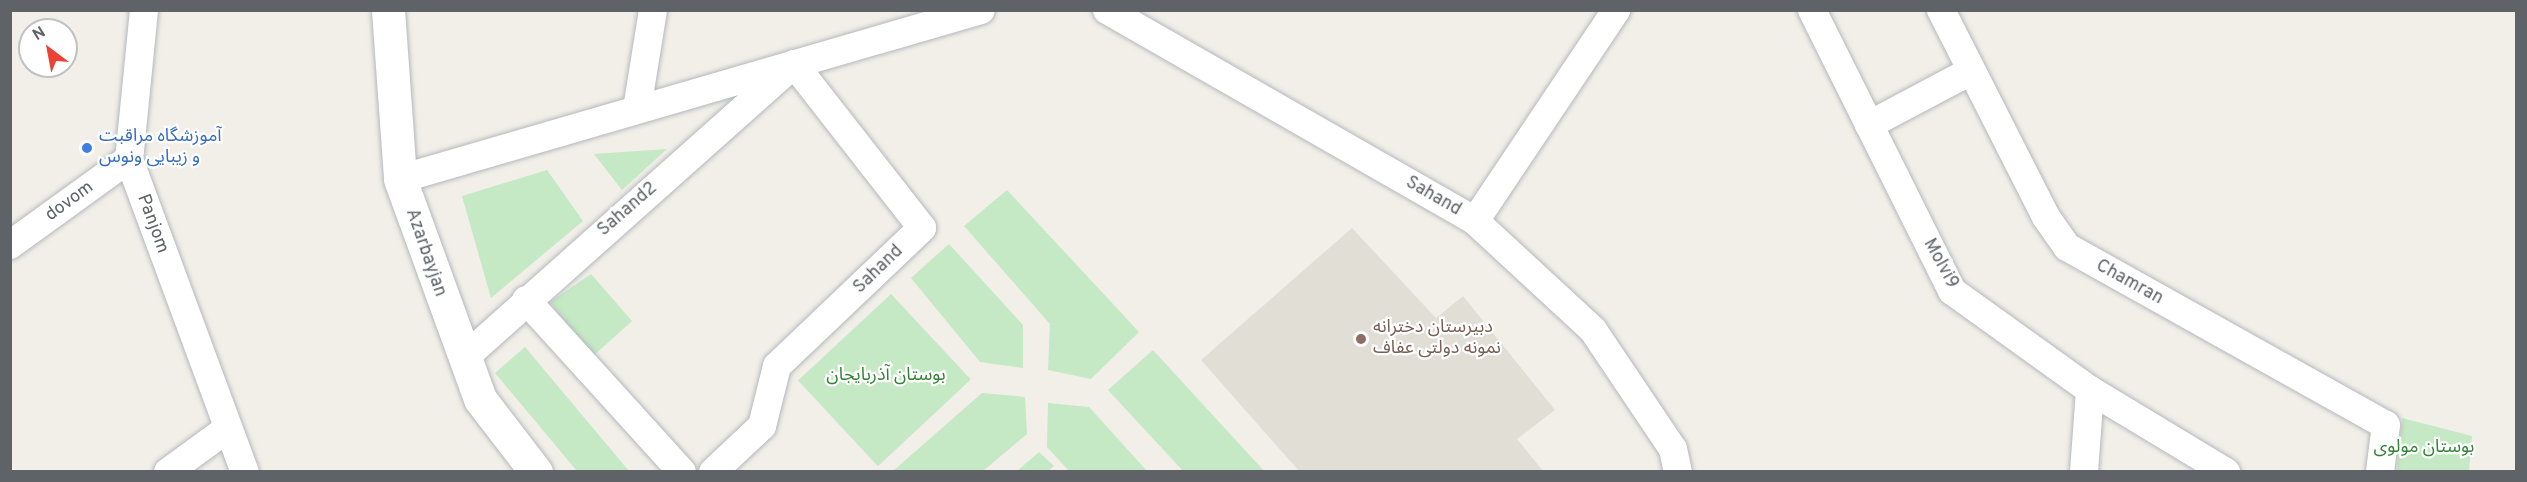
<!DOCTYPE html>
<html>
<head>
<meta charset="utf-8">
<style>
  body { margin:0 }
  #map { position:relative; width:2527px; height:482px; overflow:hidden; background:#f1efe8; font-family:Overpass,"Noto Sans Arabic",sans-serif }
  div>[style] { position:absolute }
  .education>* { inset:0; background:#e1ded6 }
  .green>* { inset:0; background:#c5e8c5; transform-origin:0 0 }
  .roads { filter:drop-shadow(0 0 2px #b5b8bc) drop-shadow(0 0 2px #b5b8bc) }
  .minor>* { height:28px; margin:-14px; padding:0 14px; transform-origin:14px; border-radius:14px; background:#fff }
  .tertiary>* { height:33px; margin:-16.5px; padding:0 16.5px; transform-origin:16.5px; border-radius:16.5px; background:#fff }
  .dots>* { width:16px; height:16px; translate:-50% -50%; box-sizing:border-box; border:3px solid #fff; border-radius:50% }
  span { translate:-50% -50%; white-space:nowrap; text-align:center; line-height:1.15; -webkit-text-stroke:4.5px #fff; paint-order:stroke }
  .shop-label { font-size:18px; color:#366cbe }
  .left { translate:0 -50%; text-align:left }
  .street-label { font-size:18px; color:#5f6368 }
  .education-label { font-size:18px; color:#785e54 }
  .park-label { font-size:18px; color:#348238 }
  .frame { position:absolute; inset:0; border:12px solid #5f6368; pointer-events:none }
  .north { position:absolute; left:18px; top:18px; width:60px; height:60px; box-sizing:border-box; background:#fff; border:2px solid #bfc1c3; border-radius:50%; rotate:328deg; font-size:16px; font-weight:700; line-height:24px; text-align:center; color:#5f6368 }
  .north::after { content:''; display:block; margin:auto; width:21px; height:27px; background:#ea4335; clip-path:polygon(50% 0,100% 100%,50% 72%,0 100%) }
</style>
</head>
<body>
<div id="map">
  <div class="education">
    <i style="clip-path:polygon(1352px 228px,1436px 318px,1463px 296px,1555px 410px,1517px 439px,1543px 471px,1299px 471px,1201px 360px)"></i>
  </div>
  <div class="green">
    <i style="clip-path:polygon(667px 149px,622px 190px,594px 154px)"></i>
    <i style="clip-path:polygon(547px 170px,583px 221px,491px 298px,462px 196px)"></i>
    <i style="clip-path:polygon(1007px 190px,1139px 332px,1091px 379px,1048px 370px,1050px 324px,964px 226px)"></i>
    <i style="clip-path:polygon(949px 244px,1023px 325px,1023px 368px,980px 362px,911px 278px)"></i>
    <i style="clip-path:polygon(591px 274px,632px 321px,592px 357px,550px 302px)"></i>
    <i style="left:891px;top:294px;width:117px;height:127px;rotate:47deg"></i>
    <i style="clip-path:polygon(525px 347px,629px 471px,577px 471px,495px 373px)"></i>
    <i style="clip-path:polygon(1153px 350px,1264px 471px,1183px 471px,1108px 390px)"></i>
    <i style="clip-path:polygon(982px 393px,1025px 397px,1027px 434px,983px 471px,893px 471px)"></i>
    <i style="clip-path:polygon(1048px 403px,1089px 407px,1147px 471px,1069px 471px,1047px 447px)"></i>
    <i style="clip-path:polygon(2402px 418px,2472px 436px,2469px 471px,2397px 471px)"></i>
    <i style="clip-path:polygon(1039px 452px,1054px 466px,1048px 471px,1017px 471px)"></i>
  </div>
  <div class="roads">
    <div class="minor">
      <i style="left:144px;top:10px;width:150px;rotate:95.7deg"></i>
      <i style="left:129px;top:159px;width:334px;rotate:69.7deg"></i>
      <i style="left:1107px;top:10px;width:424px;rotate:29.8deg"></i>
      <i style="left:1475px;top:221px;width:161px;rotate:42.7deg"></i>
      <i style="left:1593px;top:330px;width:143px;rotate:56.1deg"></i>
      <i style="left:1673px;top:449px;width:24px;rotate:78deg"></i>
      <i style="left:1812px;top:10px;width:314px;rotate:63.5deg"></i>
      <i style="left:1952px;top:291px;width:170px;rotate:35.7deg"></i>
      <i style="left:2090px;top:390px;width:159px;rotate:31.1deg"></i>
      <i style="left:1941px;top:10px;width:232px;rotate:63.1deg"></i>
      <i style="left:2046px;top:217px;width:37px;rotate:55deg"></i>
      <i style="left:2067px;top:247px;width:365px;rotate:29.2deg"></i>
      <i style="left:2386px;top:425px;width:47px;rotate:97.3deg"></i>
      <i style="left:637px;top:109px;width:100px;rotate:-80.8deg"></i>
      <i style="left:1869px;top:125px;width:115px;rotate:-27.9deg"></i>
      <i style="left:400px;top:179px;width:605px;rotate:-16.22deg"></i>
      <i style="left:1475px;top:221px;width:254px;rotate:-56.2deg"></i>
      <i style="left:10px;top:245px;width:147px;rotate:-35.9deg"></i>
      <i style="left:526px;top:300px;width:232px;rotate:47.8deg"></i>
      <i style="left:464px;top:358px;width:442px;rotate:-41.7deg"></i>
      <i style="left:794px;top:64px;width:208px;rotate:52deg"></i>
      <i style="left:922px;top:228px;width:200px;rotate:136.4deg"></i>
      <i style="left:777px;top:366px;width:62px;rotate:104deg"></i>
      <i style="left:762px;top:426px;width:67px;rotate:136.8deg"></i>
      <i style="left:168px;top:472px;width:73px;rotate:-36.1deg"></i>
      <i style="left:2084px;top:472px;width:82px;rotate:-85.8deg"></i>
    </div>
    <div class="tertiary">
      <i style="left:388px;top:10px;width:169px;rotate:85.9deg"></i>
      <i style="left:400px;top:179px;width:234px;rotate:70deg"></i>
      <i style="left:480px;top:399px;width:92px;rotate:52.5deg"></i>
    </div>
  </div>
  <div class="dots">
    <i style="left:87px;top:148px;background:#3f7fe0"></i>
    <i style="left:1361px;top:339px;background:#8d6e63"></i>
  </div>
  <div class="shop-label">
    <span class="left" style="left:99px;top:148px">آموزشگاه مراقبت<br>و زیبایی ونوس</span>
  </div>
  <div class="street-label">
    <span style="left:1433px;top:197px;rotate:30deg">Sahand</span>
    <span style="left:70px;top:202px;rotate:-36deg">dovom</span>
    <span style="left:628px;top:210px;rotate:-41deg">Sahand2</span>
    <span style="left:152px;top:224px;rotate:70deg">Panjom</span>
    <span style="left:425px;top:253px;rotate:71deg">Azarbayjan</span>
    <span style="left:1940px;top:264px;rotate:61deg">Molvi9</span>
    <span style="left:879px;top:270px;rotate:-44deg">Sahand</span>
    <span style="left:2129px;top:283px;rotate:29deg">Chamran</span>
  </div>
  <div class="education-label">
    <span class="left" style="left:1373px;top:339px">دبیرستان دخترانه<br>نمونه دولتی عفاف</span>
  </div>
  <div class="park-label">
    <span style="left:886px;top:376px">بوستان آذربایجان</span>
    <span style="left:2424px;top:448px">بوستان مولوی</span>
  </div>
  <div class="frame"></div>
  <div class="north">N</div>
</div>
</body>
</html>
